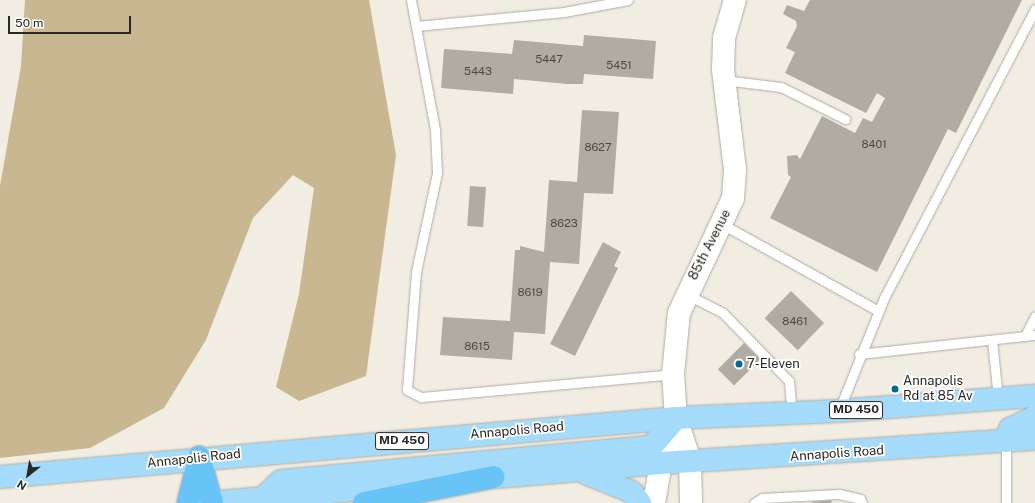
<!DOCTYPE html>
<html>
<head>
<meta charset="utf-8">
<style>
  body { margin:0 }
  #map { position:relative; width:1035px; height:503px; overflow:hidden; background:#f1ede3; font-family:"Public Sans",sans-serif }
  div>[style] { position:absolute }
  .forest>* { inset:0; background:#c9b791 }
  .building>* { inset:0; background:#b1aca3; transform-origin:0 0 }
  .roads { filter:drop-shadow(0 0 1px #b0aba2) drop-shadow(0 0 1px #b0aba2) }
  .lane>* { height:9px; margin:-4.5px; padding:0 4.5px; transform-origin:4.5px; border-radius:4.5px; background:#fff }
  .secondary>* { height:22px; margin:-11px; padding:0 11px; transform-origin:11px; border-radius:11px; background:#fff }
  .primary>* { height:22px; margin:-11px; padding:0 11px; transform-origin:11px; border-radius:11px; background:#a4dbfa }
  .highway>* { height:22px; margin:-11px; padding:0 11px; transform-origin:11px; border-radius:11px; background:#68c3f7 }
  .dots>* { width:11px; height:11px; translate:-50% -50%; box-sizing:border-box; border:2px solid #fff; border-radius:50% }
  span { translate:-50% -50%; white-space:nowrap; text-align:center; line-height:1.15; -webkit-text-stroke:3.5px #fff; paint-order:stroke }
  .number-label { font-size:11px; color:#4b4844 }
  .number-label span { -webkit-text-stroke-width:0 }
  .shield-label span { padding:1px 3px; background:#fff; border:1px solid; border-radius:3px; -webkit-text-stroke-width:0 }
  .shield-label { font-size:12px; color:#292724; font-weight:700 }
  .street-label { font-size:13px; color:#292724 }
  .poi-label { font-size:13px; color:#292724 }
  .left { translate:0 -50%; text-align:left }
  .north { position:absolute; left:8px; top:455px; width:40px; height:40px; -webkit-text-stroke:3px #fff; paint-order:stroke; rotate:211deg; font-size:11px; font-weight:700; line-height:16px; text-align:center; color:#292724 }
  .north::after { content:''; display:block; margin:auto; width:14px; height:18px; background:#292724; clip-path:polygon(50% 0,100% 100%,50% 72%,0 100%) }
  .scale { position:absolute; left:8px; top:16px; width:123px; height:18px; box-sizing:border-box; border:2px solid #292724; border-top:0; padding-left:5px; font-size:12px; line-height:14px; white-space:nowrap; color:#292724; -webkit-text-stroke:3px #fff; paint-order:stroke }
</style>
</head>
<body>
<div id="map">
  <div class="forest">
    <i style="clip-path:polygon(25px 0,369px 0,396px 155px,366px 376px,299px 401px,276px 387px,299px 294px,314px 188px,293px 175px,253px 218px,206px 340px,164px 408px,90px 448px,0 458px,0 186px,21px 66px)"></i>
  </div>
  <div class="building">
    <i style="clip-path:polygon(810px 0,1022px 0,956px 133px,948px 129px,877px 272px,770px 218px,791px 177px,788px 175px,787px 156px,797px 155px,800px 159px,822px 116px,855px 133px,863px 118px,872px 122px,885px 98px,877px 93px,866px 113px,785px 73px,795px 52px,786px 48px,797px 26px,796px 21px,783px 14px,787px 5px,804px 11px)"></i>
    <i style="clip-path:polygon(584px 35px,656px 41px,653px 79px,584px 74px,583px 84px,567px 84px,514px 79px,513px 94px,441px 88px,444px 49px,512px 54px,514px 40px,583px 46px)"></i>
    <i style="clip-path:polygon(582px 110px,619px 112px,613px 194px,584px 193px,579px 264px,550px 262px,545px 334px,514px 332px,512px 360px,440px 355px,443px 317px,510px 321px,515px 250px,520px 250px,520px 246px,544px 252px,549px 180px,577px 182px)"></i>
    <i style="left:470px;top:186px;width:16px;height:40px;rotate:4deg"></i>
    <i style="clip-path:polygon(603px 242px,621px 252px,614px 266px,618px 268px,575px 356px,550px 344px)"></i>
    <i style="left:791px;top:291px;width:46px;height:38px;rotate:44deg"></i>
    <i style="left:744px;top:343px;width:23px;height:37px;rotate:45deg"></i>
    <i style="clip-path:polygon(831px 500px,832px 503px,812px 503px,812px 502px)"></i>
  </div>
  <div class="roads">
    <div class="lane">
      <i style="left:411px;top:0;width:132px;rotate:79.5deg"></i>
      <i style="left:435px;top:130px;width:43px;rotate:87.3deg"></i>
      <i style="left:437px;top:173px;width:101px;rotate:102deg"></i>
      <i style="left:416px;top:272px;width:118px;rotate:94.4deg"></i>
      <i style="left:407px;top:390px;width:16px;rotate:27deg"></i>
      <i style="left:421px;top:397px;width:253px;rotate:-5.2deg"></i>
      <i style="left:416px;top:26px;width:149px;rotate:-5.4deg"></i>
      <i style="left:564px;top:12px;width:65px;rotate:-10.6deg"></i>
      <i style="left:724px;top:80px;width:57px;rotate:7deg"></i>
      <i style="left:781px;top:87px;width:72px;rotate:26.6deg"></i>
      <i style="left:722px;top:224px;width:179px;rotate:29.1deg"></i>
      <i style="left:688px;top:295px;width:39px;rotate:27deg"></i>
      <i style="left:723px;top:313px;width:95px;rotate:45.9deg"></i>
      <i style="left:789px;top:381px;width:32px;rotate:85deg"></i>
      <i style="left:1025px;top:336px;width:22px;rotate:-63deg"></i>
      <i style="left:992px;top:340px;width:58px;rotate:84.1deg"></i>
      <i style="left:859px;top:354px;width:177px;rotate:-6.2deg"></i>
      <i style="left:839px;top:410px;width:121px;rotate:-68.1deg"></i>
      <i style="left:884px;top:298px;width:326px;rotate:-62.4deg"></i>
      <i style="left:754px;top:503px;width:9px;rotate:-32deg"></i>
      <i style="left:762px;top:498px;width:77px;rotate:-3deg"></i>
      <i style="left:839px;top:494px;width:22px;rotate:13deg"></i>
      <i style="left:860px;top:499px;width:4px;rotate:63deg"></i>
      <i style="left:1006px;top:503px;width:62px;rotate:-90deg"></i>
    </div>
    <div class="secondary">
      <i style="left:654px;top:503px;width:41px;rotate:-80.1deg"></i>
      <i style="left:661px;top:463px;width:47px;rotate:-71.6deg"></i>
      <i style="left:691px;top:503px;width:42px;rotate:-91.4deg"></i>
      <i style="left:690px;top:461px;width:45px;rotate:-108deg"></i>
      <i style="left:676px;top:418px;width:44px;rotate:-93.9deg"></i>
      <i style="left:673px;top:374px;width:61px;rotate:-84.4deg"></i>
      <i style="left:679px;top:313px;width:127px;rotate:-64.8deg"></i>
      <i style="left:733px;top:198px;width:28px;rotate:-86deg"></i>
      <i style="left:735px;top:170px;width:101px;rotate:-96.8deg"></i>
      <i style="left:723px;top:70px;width:32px;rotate:-88deg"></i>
      <i style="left:724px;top:38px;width:40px;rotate:-74deg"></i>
    </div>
    <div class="primary">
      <i style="left:1006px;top:441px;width:13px;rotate:-72deg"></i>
      <i style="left:1010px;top:429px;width:28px;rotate:-26deg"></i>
      <i style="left:585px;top:473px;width:51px;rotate:22deg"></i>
      <i style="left:632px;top:492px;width:14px;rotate:54deg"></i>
      <i style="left:0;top:477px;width:679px;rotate:-4.99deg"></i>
      <i style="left:676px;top:418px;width:162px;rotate:-2.5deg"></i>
      <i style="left:838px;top:411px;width:198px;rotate:-4.4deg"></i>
      <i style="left:474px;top:479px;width:188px;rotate:-4.9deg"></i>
      <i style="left:661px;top:463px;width:375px;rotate:-3.7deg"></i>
      <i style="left:267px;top:494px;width:19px;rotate:-43deg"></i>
      <i style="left:281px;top:481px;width:372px;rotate:-5.3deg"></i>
      <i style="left:651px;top:447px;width:38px;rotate:-49deg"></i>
      <i style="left:208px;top:503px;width:213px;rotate:-5.1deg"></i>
    </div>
    <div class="highway">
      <i style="left:199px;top:457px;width:48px;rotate:74.2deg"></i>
      <i style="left:188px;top:503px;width:45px;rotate:-76deg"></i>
      <i style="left:364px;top:503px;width:132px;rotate:-11.4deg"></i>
    </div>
  </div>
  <div class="dots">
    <i style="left:739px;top:364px;background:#006a97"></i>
    <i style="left:895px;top:389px;background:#006a97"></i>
  </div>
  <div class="number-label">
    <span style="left:549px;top:59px">5447</span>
    <span style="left:619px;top:65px">5451</span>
    <span style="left:478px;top:71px">5443</span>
    <span style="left:874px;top:144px">8401</span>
    <span style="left:598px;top:147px">8627</span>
    <span style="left:564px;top:223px">8623</span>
    <span style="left:530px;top:292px">8619</span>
    <span style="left:795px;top:321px">8461</span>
    <span style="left:477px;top:346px">8615</span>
  </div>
  <div class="shield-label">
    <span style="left:856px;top:410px">MD 450</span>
    <span style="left:402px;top:441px">MD 450</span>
  </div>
  <div class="street-label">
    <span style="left:710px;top:245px;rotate:-63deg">85th Avenue</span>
    <span style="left:517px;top:431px;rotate:-5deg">Annapolis Road</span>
    <span style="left:837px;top:454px;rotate:-4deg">Annapolis Road</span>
    <span style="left:194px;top:459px;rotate:-6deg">Annapolis Road</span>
  </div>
  <div class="poi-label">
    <span class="left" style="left:747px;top:364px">7-Eleven</span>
    <span class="left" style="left:903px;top:389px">Annapolis<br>Rd at 85 Av</span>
  </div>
  <div class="north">N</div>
  <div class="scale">50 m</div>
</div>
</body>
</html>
